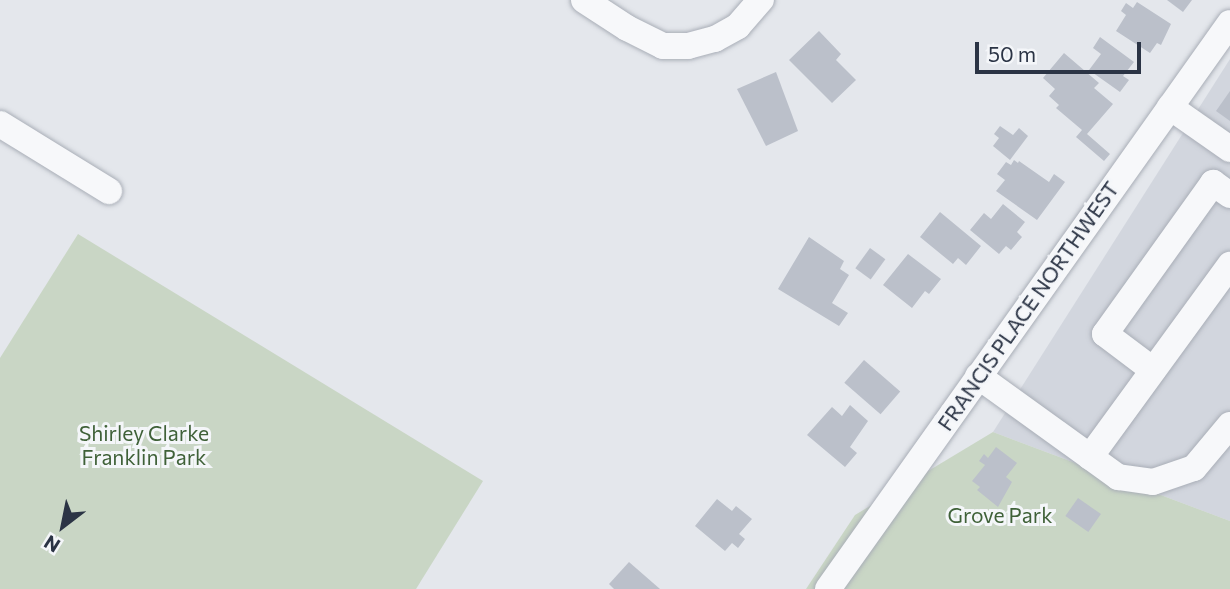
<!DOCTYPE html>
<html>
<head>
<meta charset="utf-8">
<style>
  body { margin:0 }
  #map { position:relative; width:1230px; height:589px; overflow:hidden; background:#e4e7ec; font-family:Commissioner,sans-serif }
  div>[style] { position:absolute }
  .built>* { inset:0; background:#d2d6de }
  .green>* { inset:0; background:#c9d6c5 }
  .building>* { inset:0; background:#bbc0ca; transform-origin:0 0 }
  .roads { filter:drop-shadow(0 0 2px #a9aeb7) drop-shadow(0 0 2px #a9aeb7) }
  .minor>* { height:26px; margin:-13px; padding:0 13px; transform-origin:13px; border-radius:13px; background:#f7f8fa }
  span { translate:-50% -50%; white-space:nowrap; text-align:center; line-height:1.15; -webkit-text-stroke:6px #f4f6f9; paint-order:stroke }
  .street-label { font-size:21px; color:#2b3445 }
  .park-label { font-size:21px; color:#3f6138 }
  .north { position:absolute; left:28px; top:491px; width:70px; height:70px; -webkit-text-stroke:5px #f4f6f9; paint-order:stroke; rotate:212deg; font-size:19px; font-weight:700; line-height:28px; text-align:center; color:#2b3445 }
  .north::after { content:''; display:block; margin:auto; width:24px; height:32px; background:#2b3445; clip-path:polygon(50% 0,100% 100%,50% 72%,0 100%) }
  .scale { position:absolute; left:975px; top:42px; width:166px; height:32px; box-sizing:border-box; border:4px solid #2b3445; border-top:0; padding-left:9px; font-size:21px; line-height:24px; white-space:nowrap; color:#2b3445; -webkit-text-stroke:5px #f4f6f9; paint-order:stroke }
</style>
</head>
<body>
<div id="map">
  <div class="built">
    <i style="clip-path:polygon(1230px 59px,1230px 521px,993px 432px)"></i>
  </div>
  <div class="green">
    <i style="clip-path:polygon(78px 234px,483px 481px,416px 589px,0 589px,0 358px)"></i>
    <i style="clip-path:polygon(993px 432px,1230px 521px,1230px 589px,806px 589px,855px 515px)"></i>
  </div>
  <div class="building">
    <i style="clip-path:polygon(1167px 0,1192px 0,1183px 12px)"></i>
    <i style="clip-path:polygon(1137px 2px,1171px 24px,1161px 45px,1157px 43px,1150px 53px,1116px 31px,1126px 15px,1121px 11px,1126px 3px,1133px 8px)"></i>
    <i style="clip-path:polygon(819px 31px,841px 54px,836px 60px,856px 80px,832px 103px,789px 60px)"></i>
    <i style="clip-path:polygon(1100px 37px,1134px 62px,1123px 76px,1129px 80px,1120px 92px,1089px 70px,1101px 54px,1093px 48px)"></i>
    <i style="clip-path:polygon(1064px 53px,1099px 83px,1094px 88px,1113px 104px,1087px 134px,1110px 154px,1104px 161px,1076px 137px,1082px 130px,1056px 108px,1059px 105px,1049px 96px,1055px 89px,1043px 78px)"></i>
    <i style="clip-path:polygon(776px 72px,798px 131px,766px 146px,737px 89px)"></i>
    <i style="clip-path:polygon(1230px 91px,1230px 121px,1216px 111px)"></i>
    <i style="clip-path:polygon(1000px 126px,1013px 135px,1019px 128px,1028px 136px,1010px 160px,993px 146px,999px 138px,994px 134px)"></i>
    <i style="clip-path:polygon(1014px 160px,1018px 163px,1019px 161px,1049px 182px,1054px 174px,1065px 182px,1037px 220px,996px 191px,1005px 180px,997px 174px,1006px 162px,1011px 165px)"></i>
    <i style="clip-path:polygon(1003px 204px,1025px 222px,1017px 232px,1022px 237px,1011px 250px,1006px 246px,999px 254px,970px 230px,984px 213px,991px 219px)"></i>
    <i style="clip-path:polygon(940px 212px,981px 246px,966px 265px,958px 258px,953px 264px,920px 237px)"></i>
    <i style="clip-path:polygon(809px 237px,844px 261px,840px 269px,849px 275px,832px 303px,848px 313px,839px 326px,778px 289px)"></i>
    <i style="left:870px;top:248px;width:19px;height:25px;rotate:36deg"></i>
    <i style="clip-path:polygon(908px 254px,941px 279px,929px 294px,925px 291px,912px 308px,883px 285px)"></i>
    <i style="left:864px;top:360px;width:48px;height:30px;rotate:41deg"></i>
    <i style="clip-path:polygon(850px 405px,868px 421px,850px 447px,857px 453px,845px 467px,807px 435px,832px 407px,842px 416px)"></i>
    <i style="clip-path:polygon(996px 447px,1017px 463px,1006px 477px,1012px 482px,998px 507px,977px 490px,980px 487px,972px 481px,985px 465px,979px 461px,984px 454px,988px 458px)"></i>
    <i style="left:1078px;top:498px;width:28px;height:22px;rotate:35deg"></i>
    <i style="clip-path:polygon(717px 499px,732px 511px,736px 506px,752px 519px,739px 534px,745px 539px,738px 548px,732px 543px,725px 551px,695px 526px)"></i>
    <i style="clip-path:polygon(629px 562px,660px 589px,614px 589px,609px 584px)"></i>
  </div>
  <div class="roads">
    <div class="minor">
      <i style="left:584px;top:0;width:51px;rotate:33.1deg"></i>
      <i style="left:627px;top:28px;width:40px;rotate:26.6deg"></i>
      <i style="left:663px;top:46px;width:25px"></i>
      <i style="left:688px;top:46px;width:28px;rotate:-15deg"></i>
      <i style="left:715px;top:39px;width:26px;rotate:-29deg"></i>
      <i style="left:738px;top:26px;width:35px;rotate:-49deg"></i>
      <i style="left:1170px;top:107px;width:73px;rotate:35deg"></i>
      <i style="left:0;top:124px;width:128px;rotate:31.6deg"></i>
      <i style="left:1153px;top:370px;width:60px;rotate:-143.1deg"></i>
      <i style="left:1105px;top:334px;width:186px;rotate:-54.4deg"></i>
      <i style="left:1213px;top:183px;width:21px;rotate:35deg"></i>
      <i style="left:978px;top:376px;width:173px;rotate:35.8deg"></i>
      <i style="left:1118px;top:477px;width:35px;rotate:8deg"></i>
      <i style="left:1153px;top:482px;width:43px;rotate:-18.9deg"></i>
      <i style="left:1194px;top:468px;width:56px;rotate:-50.1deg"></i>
      <i style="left:1090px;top:457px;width:238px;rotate:-53.9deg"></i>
      <i style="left:828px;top:589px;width:694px;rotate:-54.62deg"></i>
    </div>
  </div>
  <div class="street-label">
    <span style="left:1028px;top:306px;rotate:-55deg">FRANCIS PLACE NORTHWEST</span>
  </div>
  <div class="park-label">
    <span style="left:144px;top:445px">Shirley Clarke<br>Franklin Park</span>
    <span style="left:1000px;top:515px">Grove Park</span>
  </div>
  <div class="north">N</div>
  <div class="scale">50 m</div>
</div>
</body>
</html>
